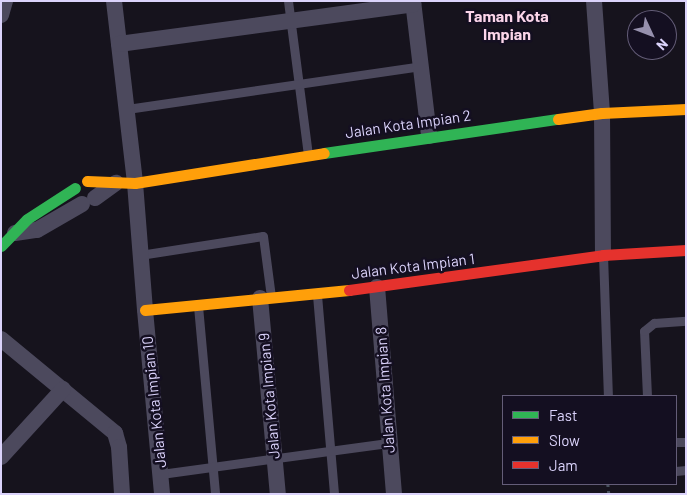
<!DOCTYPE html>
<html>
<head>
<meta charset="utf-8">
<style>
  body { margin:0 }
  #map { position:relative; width:687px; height:495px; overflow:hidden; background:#16131d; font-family:Barlow,sans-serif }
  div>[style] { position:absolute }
  .path>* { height:2.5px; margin-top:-1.25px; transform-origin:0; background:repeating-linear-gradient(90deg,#47505d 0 2.5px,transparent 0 6.5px) }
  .lane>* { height:9px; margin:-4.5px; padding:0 4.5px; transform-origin:4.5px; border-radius:4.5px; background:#4c495d }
  .street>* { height:16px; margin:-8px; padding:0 8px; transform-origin:8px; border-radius:8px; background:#4c495d }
  .fast>* { height:11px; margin:-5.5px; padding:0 5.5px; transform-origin:5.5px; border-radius:5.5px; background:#30b455 }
  .slow>* { height:11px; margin:-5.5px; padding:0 5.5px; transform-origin:5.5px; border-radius:5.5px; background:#ff9f0a }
  .jam>* { height:11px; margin:-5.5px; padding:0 5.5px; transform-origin:5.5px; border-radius:5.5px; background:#e5322d }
  span { translate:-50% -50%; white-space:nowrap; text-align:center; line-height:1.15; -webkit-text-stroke:5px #140f21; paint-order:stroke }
  .street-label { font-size:15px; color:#dbd3fb }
  .neighbourhood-label { font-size:16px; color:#fbd5ea; font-weight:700 }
  .frame { position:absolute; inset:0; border:2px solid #dbd3fb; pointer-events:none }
  .legend { position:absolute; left:502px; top:395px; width:175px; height:90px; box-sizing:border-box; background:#140f21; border:1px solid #645d78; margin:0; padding:6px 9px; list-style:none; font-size:15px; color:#dbd3fb }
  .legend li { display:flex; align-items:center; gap:10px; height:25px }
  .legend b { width:25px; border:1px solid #645d78 }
  .north { position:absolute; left:627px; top:10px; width:50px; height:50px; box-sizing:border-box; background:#140f21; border:1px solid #645d78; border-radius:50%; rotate:133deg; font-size:14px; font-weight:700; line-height:20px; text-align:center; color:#dbd3fb }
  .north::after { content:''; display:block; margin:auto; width:18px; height:22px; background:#9690ad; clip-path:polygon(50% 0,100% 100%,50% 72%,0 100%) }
</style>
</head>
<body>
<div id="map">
  <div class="path">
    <i style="left:608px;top:484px;width:10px;rotate:84deg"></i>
  </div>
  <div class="lane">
    <i style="left:288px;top:1px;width:154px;rotate:82.6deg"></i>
    <i style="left:127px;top:109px;width:297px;rotate:-8.3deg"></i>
    <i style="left:140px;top:255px;width:124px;rotate:-8.8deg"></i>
    <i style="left:263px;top:236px;width:62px;rotate:82.5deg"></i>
    <i style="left:603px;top:255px;width:141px;rotate:88deg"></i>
    <i style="left:317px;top:295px;width:200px;rotate:85.1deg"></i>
    <i style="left:198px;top:306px;width:189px;rotate:84.8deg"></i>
    <i style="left:647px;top:396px;width:65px;rotate:-92.6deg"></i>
    <i style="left:644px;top:331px;width:13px;rotate:-39deg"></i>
    <i style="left:654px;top:323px;width:32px;rotate:-4deg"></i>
    <i style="left:676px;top:442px;width:10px"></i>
    <i style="left:676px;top:471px;width:10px;rotate:-6deg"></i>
    <i style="left:161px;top:474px;width:229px;rotate:-7.8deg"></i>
  </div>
  <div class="street">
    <i style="left:114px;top:1px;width:183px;rotate:83.4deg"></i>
    <i style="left:135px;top:183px;width:127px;rotate:85.5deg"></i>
    <i style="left:145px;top:310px;width:185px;rotate:84.7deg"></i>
    <i style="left:413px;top:1px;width:136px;rotate:83.2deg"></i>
    <i style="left:594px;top:1px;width:112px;rotate:85.9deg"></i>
    <i style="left:602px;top:113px;width:142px;rotate:89.6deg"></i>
    <i style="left:1px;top:15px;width:15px;rotate:-74deg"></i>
    <i style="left:119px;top:44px;width:297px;rotate:-7.7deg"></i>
    <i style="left:95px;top:198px;width:26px;rotate:-36deg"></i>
    <i style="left:15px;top:233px;width:22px;rotate:-8deg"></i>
    <i style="left:37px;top:230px;width:52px;rotate:-30deg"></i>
    <i style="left:377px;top:287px;width:208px;rotate:85.3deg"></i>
    <i style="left:260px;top:298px;width:197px;rotate:84.8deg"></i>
    <i style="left:1px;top:339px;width:148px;rotate:39.5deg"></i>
    <i style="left:115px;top:433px;width:15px;rotate:74deg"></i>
    <i style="left:119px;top:447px;width:47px;rotate:86.3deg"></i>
    <i style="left:1px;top:457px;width:92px;rotate:-47.6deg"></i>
  </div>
  <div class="fast">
    <i style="left:324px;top:153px;width:236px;rotate:-8.3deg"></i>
    <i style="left:1px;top:246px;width:37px;rotate:-46deg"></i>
    <i style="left:27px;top:219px;width:57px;rotate:-32.9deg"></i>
  </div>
  <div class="slow">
    <i style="left:558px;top:119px;width:44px;rotate:-7.8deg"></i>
    <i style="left:602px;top:113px;width:84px;rotate:-2.7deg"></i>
    <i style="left:87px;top:181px;width:48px;rotate:2.4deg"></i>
    <i style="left:135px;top:183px;width:191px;rotate:-9deg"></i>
    <i style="left:145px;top:310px;width:205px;rotate:-5.6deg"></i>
  </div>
  <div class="jam">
    <i style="left:349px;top:290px;width:256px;rotate:-7.8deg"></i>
    <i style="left:603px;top:255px;width:83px;rotate:-3.4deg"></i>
  </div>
  <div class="street-label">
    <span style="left:408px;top:124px;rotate:-8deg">Jalan Kota Impian 2</span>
    <span style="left:413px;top:266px;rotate:-7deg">Jalan Kota Impian 1</span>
    <span style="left:385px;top:390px;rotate:-94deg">Jalan Kota Impian 8</span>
    <span style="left:269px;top:396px;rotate:-95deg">Jalan Kota Impian 9</span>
    <span style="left:154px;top:402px;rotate:-96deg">Jalan Kota Impian 10</span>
  </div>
  <div class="neighbourhood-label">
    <span style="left:507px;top:25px">Taman Kota<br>Impian</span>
  </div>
  <div class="frame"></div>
  <ul class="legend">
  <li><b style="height:6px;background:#30b455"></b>Fast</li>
  <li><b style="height:6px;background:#ff9f0a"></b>Slow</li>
  <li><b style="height:6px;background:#e5322d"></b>Jam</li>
  </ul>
  <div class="north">N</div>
</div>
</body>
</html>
